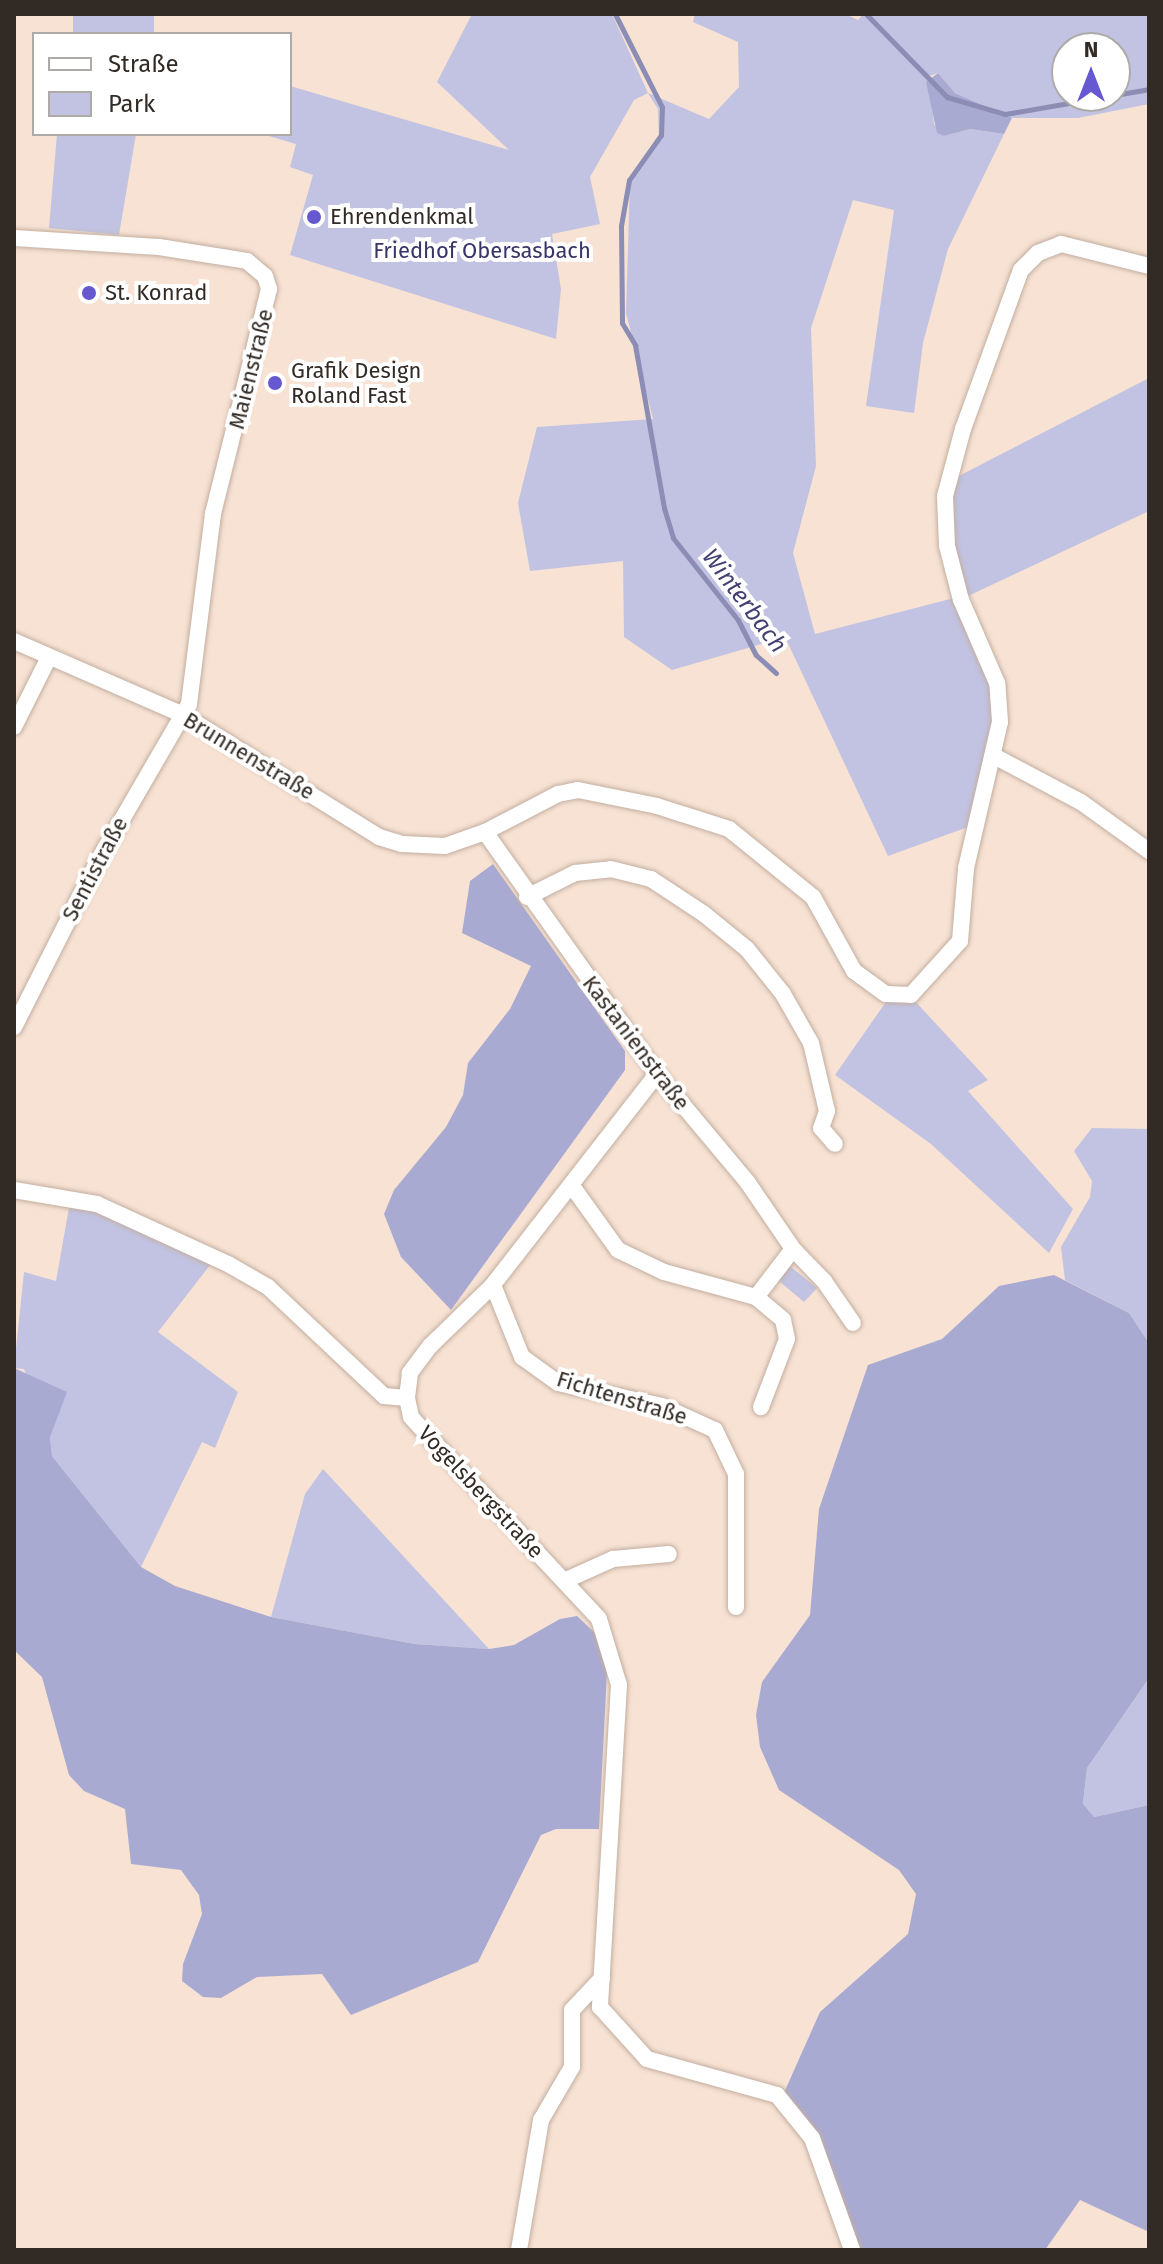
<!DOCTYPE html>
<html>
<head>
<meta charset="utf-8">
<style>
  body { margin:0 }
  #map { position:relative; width:1163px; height:2264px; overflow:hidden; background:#f7e2d3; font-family:"Fira Sans",sans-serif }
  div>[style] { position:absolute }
  .green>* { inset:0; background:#c2c3e2; transform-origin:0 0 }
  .forest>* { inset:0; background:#a9aad2 }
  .stream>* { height:5px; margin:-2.5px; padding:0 2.5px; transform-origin:2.5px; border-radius:2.5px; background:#8c8db4 }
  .roads { filter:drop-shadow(0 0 2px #c2aea0) drop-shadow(0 0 2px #c2aea0) }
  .minor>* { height:16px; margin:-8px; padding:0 8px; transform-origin:8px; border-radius:8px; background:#fff }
  .dots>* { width:22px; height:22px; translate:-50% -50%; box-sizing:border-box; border:4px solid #fff; border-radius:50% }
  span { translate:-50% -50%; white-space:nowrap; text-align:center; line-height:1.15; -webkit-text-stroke:8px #fff; paint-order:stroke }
  .poi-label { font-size:22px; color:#322a24 }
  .left { translate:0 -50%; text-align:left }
  .park-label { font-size:22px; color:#373468 }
  .street-label { font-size:22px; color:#322a24 }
  .water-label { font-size:24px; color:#413f73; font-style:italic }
  .frame { position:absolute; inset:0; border:16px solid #322a24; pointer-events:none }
  .legend { position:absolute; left:32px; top:32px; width:260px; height:104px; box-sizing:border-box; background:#fff; border:2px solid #adaaa7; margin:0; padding:10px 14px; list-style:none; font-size:24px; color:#322a24 }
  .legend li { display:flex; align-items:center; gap:16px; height:40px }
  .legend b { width:40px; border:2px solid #adaaa7 }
  .north { position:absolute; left:1051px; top:32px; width:80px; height:80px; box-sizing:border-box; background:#fff; border:2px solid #adaaa7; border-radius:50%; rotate:0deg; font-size:22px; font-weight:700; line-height:32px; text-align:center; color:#322a24 }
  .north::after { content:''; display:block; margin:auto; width:28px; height:36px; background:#6558d1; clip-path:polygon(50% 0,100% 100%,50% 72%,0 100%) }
</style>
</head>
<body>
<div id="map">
  <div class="green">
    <i style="left:73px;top:14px;width:81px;height:20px"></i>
    <i style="clip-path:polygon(evenodd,472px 14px,612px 14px,648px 93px,709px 119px,739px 87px,738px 42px,693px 22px,695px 14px,845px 14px,858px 20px,863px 14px,1149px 14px,1149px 104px,1078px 118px,1012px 118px,955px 93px,938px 73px,929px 76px,934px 124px,944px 136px,970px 129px,1004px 134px,948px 249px,923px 343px,914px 413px,866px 406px,894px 210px,853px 200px,811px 328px,816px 466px,793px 553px,815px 634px,954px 598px,992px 686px,996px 721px,968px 827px,888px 856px,785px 637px,672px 670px,624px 637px,623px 561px,530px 571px,518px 503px,537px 427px,653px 419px,626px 313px,630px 180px,659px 136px,658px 109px,648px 93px,634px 100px,590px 177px,600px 224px,552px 234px,561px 289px,556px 339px,290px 255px,313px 175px,290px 167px,296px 144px,262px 134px,290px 134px,290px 86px,509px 150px,437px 82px,472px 14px,1067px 48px,1115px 48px,1115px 96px,1067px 96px,1067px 48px)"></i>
    <i style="clip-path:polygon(57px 134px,136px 134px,119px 235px,49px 228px)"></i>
    <i style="clip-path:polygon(1149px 378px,1149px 511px,966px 597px,949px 522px,955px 478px)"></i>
    <i style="clip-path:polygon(888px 999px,914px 1000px,988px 1080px,968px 1091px,1073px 1209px,1049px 1253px,931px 1144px,835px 1075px)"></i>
    <i style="clip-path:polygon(1092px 1128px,1149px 1129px,1149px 1343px,1129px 1313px,1065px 1280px,1061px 1247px,1090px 1197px,1092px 1181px,1074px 1151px)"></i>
    <i style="clip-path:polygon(70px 1202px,112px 1215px,214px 1260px,158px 1332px,238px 1392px,215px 1448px,202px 1442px,141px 1567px,52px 1456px,50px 1437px,24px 1369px,14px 1368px,24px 1272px,56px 1281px)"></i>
    <i style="clip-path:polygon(786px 1263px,817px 1288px,804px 1302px,779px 1281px)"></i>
    <i style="clip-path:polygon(323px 1469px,489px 1649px,415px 1644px,271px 1617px,305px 1494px)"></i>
    <i style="clip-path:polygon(1149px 1678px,1149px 1805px,1094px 1817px,1083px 1805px,1087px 1768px)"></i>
  </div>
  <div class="forest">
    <i style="clip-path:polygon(938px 73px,955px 93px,1012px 118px,1004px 134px,970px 129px,944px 136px,937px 133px,926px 82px)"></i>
    <i style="clip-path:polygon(493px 864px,625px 1051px,625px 1070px,451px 1310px,401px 1257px,384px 1214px,394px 1190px,446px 1127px,463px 1095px,468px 1063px,510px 1009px,531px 966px,462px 933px,470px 881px)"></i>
    <i style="clip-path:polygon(1054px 1275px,1129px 1313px,1149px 1343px,1149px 1678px,1087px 1768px,1083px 1804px,1094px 1817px,1149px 1805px,1149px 2232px,1080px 2200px,1045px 2250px,850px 2250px,814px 2128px,783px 2095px,820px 2012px,908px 1934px,916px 1894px,899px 1870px,779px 1790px,760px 1747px,756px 1715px,762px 1682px,810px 1615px,819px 1509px,868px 1365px,942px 1339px,999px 1286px)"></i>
    <i style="clip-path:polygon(14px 1368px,67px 1392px,50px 1437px,52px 1456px,141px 1567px,175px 1586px,271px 1617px,415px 1644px,489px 1649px,514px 1645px,560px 1619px,577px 1616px,596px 1634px,607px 1672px,599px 1829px,556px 1829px,541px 1835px,478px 1962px,351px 2015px,322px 1974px,257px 1977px,221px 1998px,203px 1997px,182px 1981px,183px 1964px,202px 1914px,199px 1895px,181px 1870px,131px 1864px,125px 1809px,84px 1791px,69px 1775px,42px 1677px,14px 1650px)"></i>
  </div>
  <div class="stream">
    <i style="left:615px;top:14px;width:104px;rotate:63.2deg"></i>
    <i style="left:662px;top:107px;width:28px;rotate:92deg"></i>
    <i style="left:661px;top:135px;width:55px;rotate:125.4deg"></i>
    <i style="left:629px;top:180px;width:47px;rotate:99.9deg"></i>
    <i style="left:621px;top:226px;width:97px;rotate:89.4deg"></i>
    <i style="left:622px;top:323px;width:26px;rotate:59deg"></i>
    <i style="left:635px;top:345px;width:166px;rotate:79.9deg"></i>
    <i style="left:664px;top:508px;width:31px;rotate:73deg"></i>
    <i style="left:673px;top:538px;width:105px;rotate:51.6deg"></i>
    <i style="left:738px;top:620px;width:39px;rotate:63deg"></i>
    <i style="left:756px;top:655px;width:27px;rotate:42deg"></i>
    <i style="left:866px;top:14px;width:116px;rotate:45.7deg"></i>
    <i style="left:947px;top:97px;width:60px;rotate:16.3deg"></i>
    <i style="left:1005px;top:114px;width:106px;rotate:-9.8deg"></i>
    <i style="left:1115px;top:95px;width:35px;rotate:-10deg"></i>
  </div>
  <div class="roads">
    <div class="minor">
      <i style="left:14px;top:238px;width:145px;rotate:3.6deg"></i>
      <i style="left:159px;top:247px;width:89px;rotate:9deg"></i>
      <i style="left:247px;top:261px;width:23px;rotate:40deg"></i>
      <i style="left:265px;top:276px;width:14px;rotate:73deg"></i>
      <i style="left:269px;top:289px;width:232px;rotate:104deg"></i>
      <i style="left:213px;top:514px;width:192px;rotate:97.2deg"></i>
      <i style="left:189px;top:704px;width:181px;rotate:120.1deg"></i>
      <i style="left:98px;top:861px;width:186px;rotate:116.8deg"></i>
      <i style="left:14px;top:641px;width:184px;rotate:23.6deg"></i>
      <i style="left:183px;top:715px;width:231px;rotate:31.9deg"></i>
      <i style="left:379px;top:837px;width:24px;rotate:17deg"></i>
      <i style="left:402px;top:844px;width:43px;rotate:2.7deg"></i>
      <i style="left:445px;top:846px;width:42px;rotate:-19.3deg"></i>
      <i style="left:485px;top:832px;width:82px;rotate:-27.5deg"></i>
      <i style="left:558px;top:794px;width:20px;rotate:-11deg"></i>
      <i style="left:578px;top:790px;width:81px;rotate:11.4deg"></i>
      <i style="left:657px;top:806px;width:76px;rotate:17.7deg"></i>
      <i style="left:729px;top:829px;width:108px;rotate:39deg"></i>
      <i style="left:813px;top:897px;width:85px;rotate:61deg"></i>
      <i style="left:854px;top:971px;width:39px;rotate:36deg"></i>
      <i style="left:886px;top:994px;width:25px;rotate:2deg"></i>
      <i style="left:911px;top:995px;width:73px;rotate:-47.8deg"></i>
      <i style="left:960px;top:941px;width:73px;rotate:-85.3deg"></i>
      <i style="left:966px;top:868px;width:150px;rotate:-76.9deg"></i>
      <i style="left:1000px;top:722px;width:39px;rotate:-94deg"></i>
      <i style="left:997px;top:683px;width:90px;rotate:-113.4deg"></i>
      <i style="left:961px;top:600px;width:56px;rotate:-104.5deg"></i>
      <i style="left:947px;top:546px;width:50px;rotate:-92.3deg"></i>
      <i style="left:945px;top:496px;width:69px;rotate:-75deg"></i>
      <i style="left:963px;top:429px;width:169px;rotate:-70deg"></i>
      <i style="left:1021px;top:270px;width:24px;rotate:-45deg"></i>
      <i style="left:1038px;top:253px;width:25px;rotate:-21deg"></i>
      <i style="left:1061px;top:244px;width:91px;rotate:14deg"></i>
      <i style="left:14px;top:727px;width:78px;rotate:-63.4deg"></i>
      <i style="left:994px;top:756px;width:98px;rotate:27.9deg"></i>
      <i style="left:1081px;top:802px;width:84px;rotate:35.8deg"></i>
      <i style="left:485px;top:832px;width:297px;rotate:54.6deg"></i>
      <i style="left:657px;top:1074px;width:142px;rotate:50.1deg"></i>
      <i style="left:748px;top:1183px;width:80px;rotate:55.7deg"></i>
      <i style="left:793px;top:1249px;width:61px;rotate:127.6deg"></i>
      <i style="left:527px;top:897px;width:54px;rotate:-26.6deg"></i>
      <i style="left:575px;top:873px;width:36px;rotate:-6deg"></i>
      <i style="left:611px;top:869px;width:41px;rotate:14deg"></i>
      <i style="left:651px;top:879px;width:64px;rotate:33.4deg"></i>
      <i style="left:704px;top:914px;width:55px;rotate:39.1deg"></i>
      <i style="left:747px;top:949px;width:58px;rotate:51.3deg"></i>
      <i style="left:783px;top:994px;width:56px;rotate:60.3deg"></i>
      <i style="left:811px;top:1043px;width:70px;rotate:76.8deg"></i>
      <i style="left:827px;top:1111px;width:18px;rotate:109deg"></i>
      <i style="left:821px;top:1128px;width:21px;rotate:49deg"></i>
      <i style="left:657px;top:1074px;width:267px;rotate:127.9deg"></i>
      <i style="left:493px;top:1285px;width:88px;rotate:135.9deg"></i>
      <i style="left:430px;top:1346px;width:34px;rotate:127deg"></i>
      <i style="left:410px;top:1373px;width:25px;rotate:97deg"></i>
      <i style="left:407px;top:1398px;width:19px;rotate:78deg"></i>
      <i style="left:411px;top:1417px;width:25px;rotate:48deg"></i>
      <i style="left:428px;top:1436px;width:250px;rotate:46.9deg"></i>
      <i style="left:599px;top:1619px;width:69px;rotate:73.1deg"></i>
      <i style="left:619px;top:1685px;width:323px;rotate:93.4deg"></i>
      <i style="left:600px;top:2007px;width:70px;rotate:47.9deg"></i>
      <i style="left:647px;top:2059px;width:135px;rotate:15.5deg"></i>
      <i style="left:777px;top:2095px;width:55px;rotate:50.9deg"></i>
      <i style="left:812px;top:2138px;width:119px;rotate:70.3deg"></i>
      <i style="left:572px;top:1186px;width:79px;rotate:54.3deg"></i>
      <i style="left:618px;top:1250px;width:51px;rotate:25.6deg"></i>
      <i style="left:664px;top:1272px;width:95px;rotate:15.2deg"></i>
      <i style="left:756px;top:1297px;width:35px;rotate:40deg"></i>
      <i style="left:783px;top:1320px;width:19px;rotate:78deg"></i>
      <i style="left:787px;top:1339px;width:73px;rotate:110.9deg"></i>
      <i style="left:14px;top:1190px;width:84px;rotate:9.6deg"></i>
      <i style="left:97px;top:1204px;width:144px;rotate:24.6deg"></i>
      <i style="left:228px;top:1264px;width:46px;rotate:29.9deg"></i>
      <i style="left:268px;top:1287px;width:159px;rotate:43.2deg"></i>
      <i style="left:384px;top:1396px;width:23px;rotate:5deg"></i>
      <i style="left:793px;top:1249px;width:45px;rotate:45.9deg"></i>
      <i style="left:824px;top:1281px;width:51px;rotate:55.4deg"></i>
      <i style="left:493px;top:1285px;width:78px;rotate:68.1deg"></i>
      <i style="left:522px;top:1357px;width:44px;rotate:35.8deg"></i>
      <i style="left:558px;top:1383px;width:107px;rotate:12.5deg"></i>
      <i style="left:662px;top:1406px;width:58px;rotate:24.4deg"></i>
      <i style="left:715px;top:1430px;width:49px;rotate:64.5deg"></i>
      <i style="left:736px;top:1474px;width:133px;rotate:90deg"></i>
      <i style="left:564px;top:1581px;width:54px;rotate:-24.2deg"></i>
      <i style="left:613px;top:1559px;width:56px;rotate:-5.1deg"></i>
      <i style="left:519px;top:2250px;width:132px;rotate:-80.4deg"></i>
      <i style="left:541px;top:2120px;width:61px;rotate:-59.7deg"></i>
      <i style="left:572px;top:2067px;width:57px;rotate:-90deg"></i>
      <i style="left:572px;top:2010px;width:44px;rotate:-46.8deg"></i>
    </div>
  </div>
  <div class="dots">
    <i style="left:314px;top:217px;background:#6558d1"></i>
    <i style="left:89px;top:293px;background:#6558d1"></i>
    <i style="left:275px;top:383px;background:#6558d1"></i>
  </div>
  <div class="poi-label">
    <span class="left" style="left:330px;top:217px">Ehrendenkmal</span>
    <span class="left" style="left:105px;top:293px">St. Konrad</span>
    <span class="left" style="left:291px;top:383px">Grafik Design<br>Roland Fast</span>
  </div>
  <div class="park-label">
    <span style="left:482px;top:251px">Friedhof Obersasbach</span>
  </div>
  <div class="street-label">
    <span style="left:251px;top:369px;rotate:-76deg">Maienstraße</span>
    <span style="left:249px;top:756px;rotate:31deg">Brunnenstraße</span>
    <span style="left:95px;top:869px;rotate:-62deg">Sentistraße</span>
    <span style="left:636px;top:1043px;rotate:53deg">Kastanienstraße</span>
    <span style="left:622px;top:1398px;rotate:17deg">Fichtenstraße</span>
    <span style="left:481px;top:1492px;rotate:47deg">Vogelsbergstraße</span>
  </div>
  <div class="water-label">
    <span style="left:744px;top:601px;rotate:53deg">Winterbach</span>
  </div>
  <div class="frame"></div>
  <ul class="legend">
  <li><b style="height:10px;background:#fff"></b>Straße</li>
  <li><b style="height:22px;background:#c2c3e2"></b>Park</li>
  </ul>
  <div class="north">N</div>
</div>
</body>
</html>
